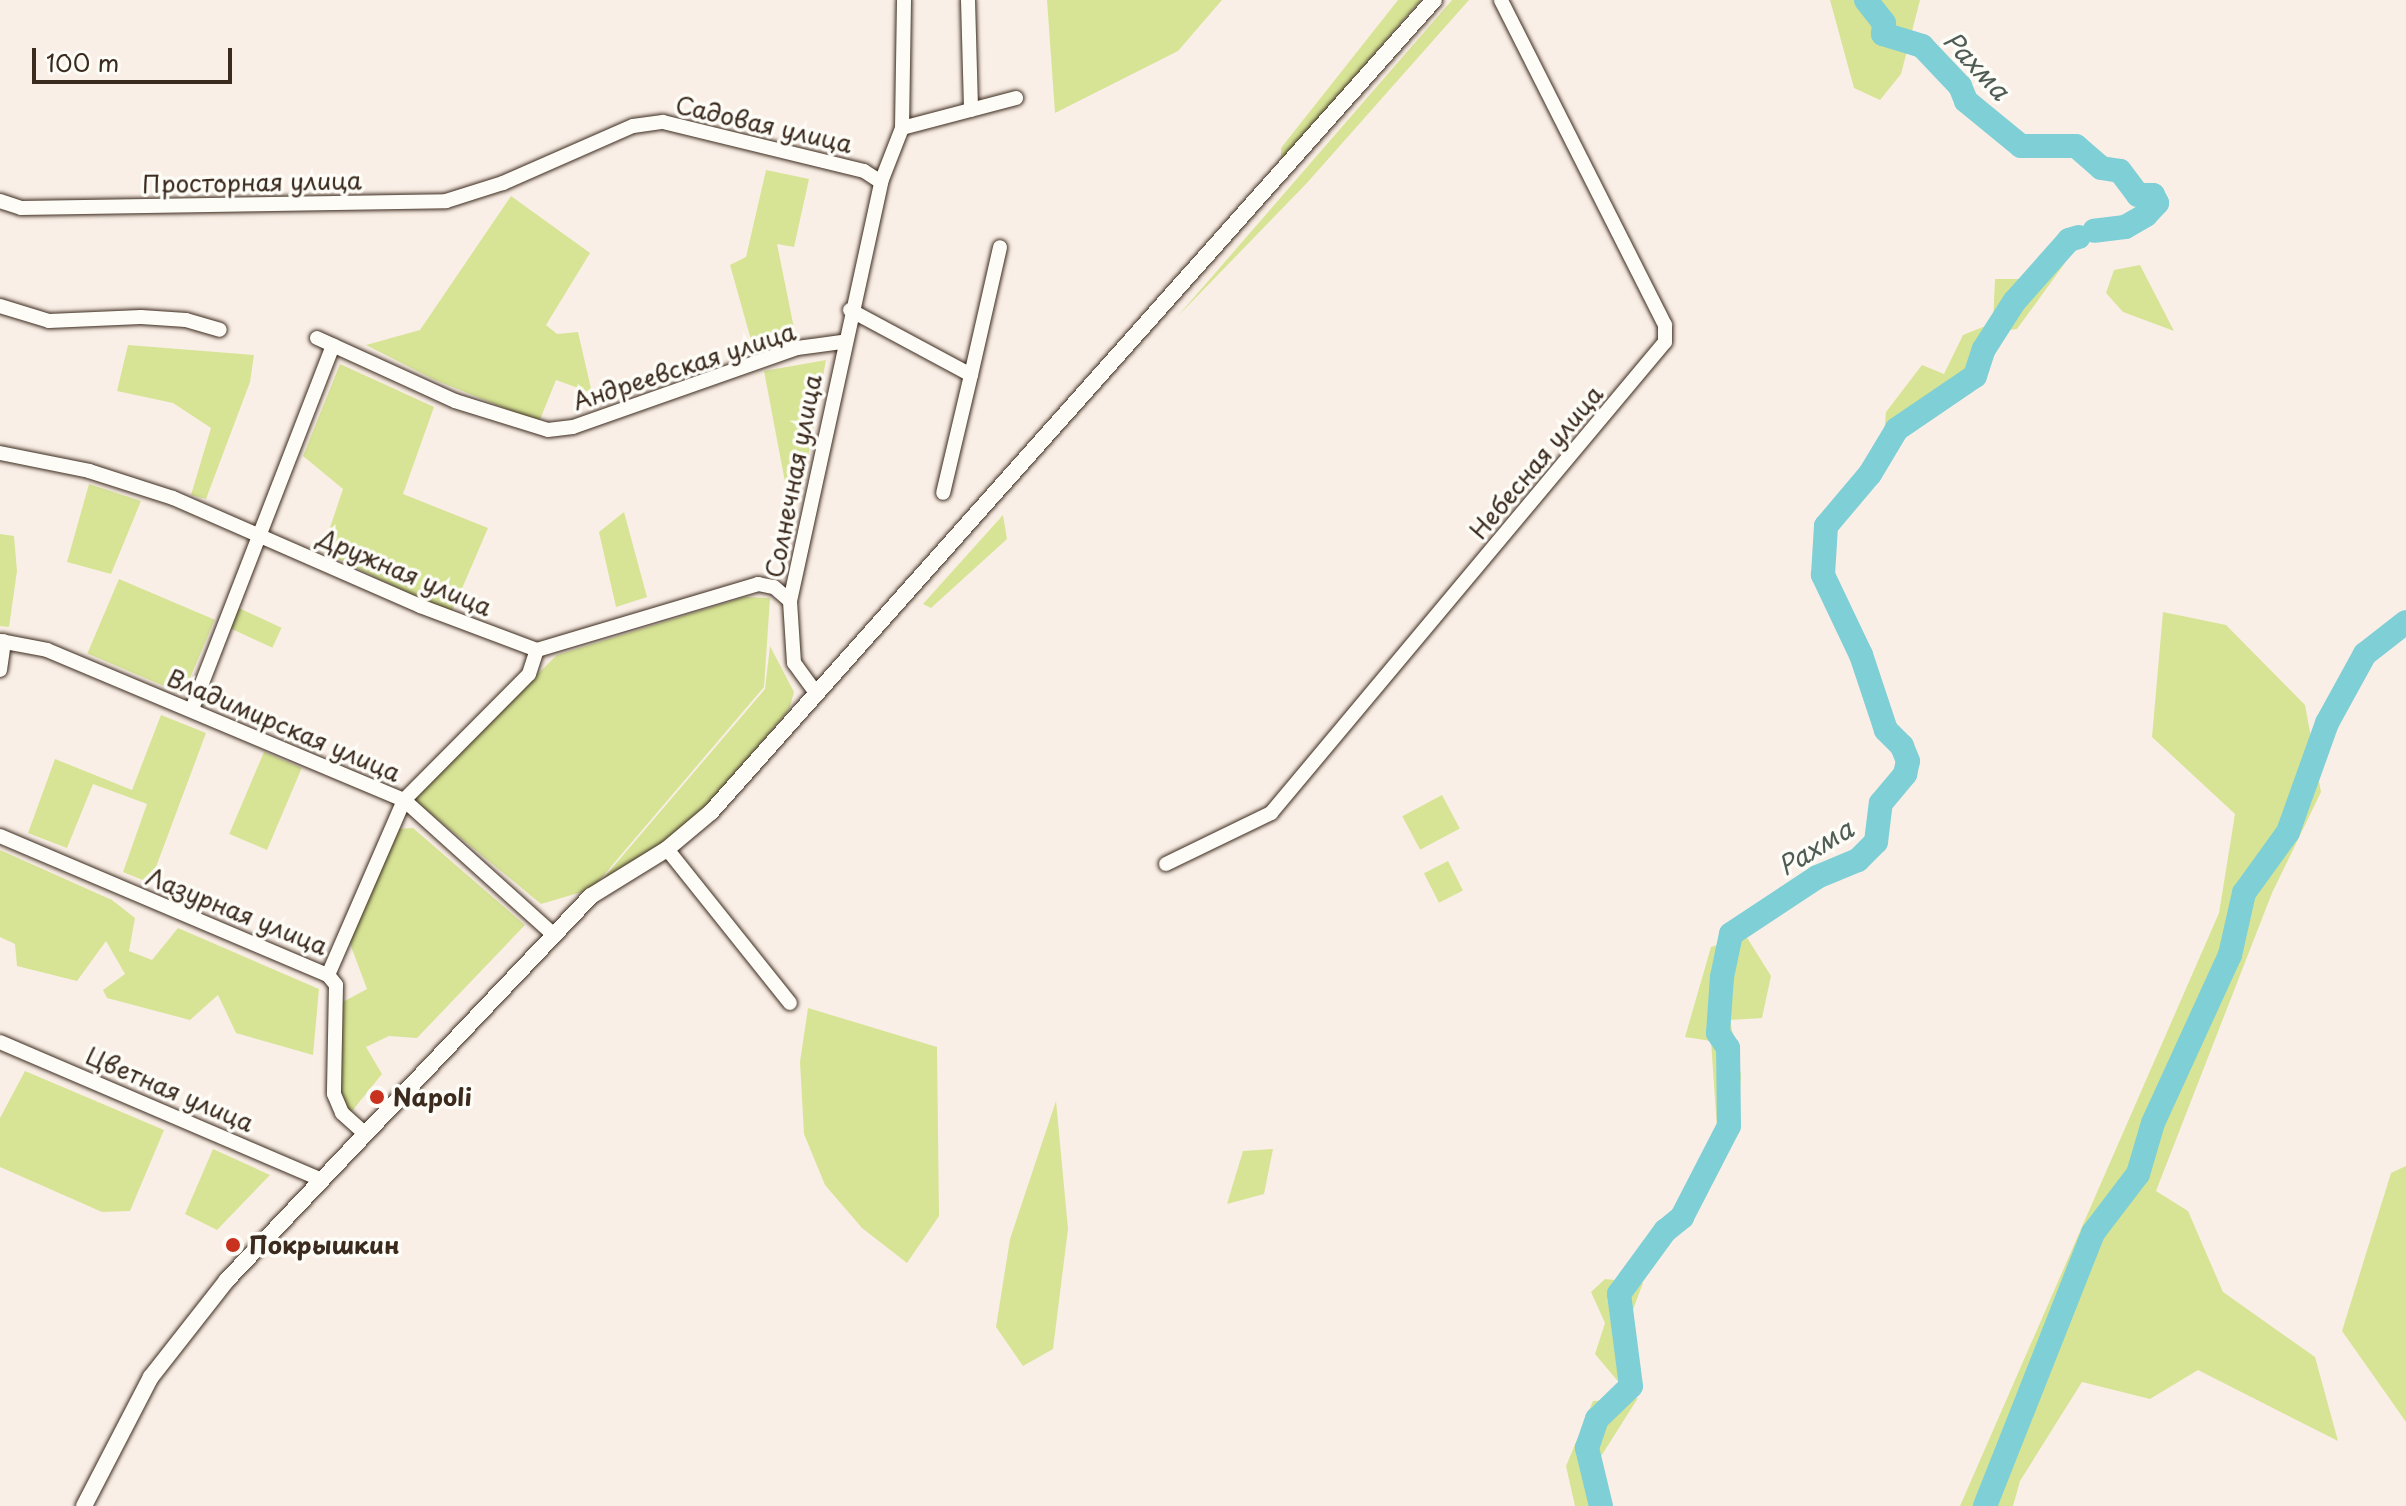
<!DOCTYPE html>
<html>
<head>
<meta charset="utf-8">
<style>
  body { margin:0 }
  #map { position:relative; width:2406px; height:1506px; overflow:hidden; background:#faefe6; font-family:"Playpen Sans",sans-serif }
  div>[style] { position:absolute }
  .green>* { inset:0; background:#d7e496; transform-origin:0 0 }
  .river>* { height:24px; margin:-12px; padding:0 12px; transform-origin:12px; border-radius:12px; background:#7ecfd6 }
  .roads { filter:drop-shadow(0 0 2px #3b2a1e) drop-shadow(0 0 2px #3b2a1e) }
  .minor>* { height:14px; margin:-7px; padding:0 7px; transform-origin:7px; border-radius:7px; background:#fdfcf7 }
  .tertiary>* { height:16px; margin:-8px; padding:0 8px; transform-origin:8px; border-radius:8px; background:#fdfcf7 }
  .dots>* { width:22px; height:22px; translate:-50% -50%; box-sizing:border-box; border:4px solid #fdfcf7; border-radius:50% }
  span { translate:-50% -50%; white-space:nowrap; text-align:center; line-height:1.15; -webkit-text-stroke:7px #fdfcf7; paint-order:stroke }
  .street-label { font-size:24px; color:#3b2a1e }
  .poi-label { font-size:24px; color:#3b2a1e; font-weight:700 }
  .left { translate:0 -50%; text-align:left }
  .water-label { font-size:26px; color:#4f5c55; font-style:italic }
  .scale { position:absolute; left:32px; top:48px; width:200px; height:36px; box-sizing:border-box; border:4px solid #3b2a1e; border-top:0; padding-left:10px; font-size:24px; line-height:28px; white-space:nowrap; color:#3b2a1e; -webkit-text-stroke:6px #fdfcf7; paint-order:stroke }
</style>
</head>
<body>
<div id="map">
  <div class="green">
    <i style="clip-path:polygon(1047px 0,1222px 0,1178px 51px,1055px 113px)"></i>
    <i style="clip-path:polygon(1398px 0,1421px 0,1281px 161px,1281px 148px)"></i>
    <i style="clip-path:polygon(1452px 0,1469px 0,1306px 184px,1177px 317px)"></i>
    <i style="clip-path:polygon(1830px 0,1920px 0,1901px 74px,1880px 100px,1854px 88px)"></i>
    <i style="clip-path:polygon(766px 170px,809px 179px,794px 247px,777px 244px,795px 333px,753px 347px,730px 265px,746px 257px)"></i>
    <i style="clip-path:polygon(511px 196px,590px 253px,546px 325px,557px 334px,578px 332px,592px 393px,556px 380px,539px 422px,435px 380px,366px 345px,420px 330px)"></i>
    <i style="clip-path:polygon(2065px 263px,2017px 329px,2002px 331px,1987px 376px,1928px 401px,1884px 434px,1886px 412px,1922px 365px,1944px 374px,1963px 335px,1993px 323px,1995px 279px,2024px 279px)"></i>
    <i style="clip-path:polygon(2140px 265px,2174px 331px,2123px 312px,2106px 293px,2114px 270px)"></i>
    <i style="clip-path:polygon(128px 345px,254px 355px,250px 382px,206px 499px,191px 495px,211px 428px,173px 403px,117px 391px)"></i>
    <i style="clip-path:polygon(826px 360px,804px 479px,785px 482px,764px 371px)"></i>
    <i style="clip-path:polygon(340px 364px,434px 407px,403px 494px,488px 528px,451px 614px,322px 551px,343px 489px,303px 456px)"></i>
    <i style="clip-path:polygon(89px 484px,141px 501px,111px 574px,67px 562px)"></i>
    <i style="clip-path:polygon(624px 512px,647px 597px,616px 607px,599px 532px)"></i>
    <i style="clip-path:polygon(1003px 515px,1007px 539px,931px 608px,923px 604px)"></i>
    <i style="clip-path:polygon(0 534px,14px 536px,17px 571px,9px 627px,0 626px)"></i>
    <i style="left:119px;top:579px;width:104px;height:81px;rotate:23deg"></i>
    <i style="clip-path:polygon(745px 597px,770px 598px,764px 687px,592px 889px,541px 904px,411px 797px,557px 655px)"></i>
    <i style="left:239px;top:608px;width:47px;height:22px;rotate:25deg"></i>
    <i style="clip-path:polygon(2163px 612px,2226px 625px,2305px 705px,2321px 792px,2272px 893px,2156px 1191px,2188px 1211px,2223px 1292px,2315px 1357px,2338px 1441px,2198px 1370px,2150px 1399px,2082px 1382px,2020px 1481px,2013px 1506px,1960px 1506px,2219px 913px,2235px 814px,2152px 737px)"></i>
    <i style="clip-path:polygon(770px 646px,794px 692px,789px 710px,718px 794px,674px 835px,601px 881px,765px 689px)"></i>
    <i style="clip-path:polygon(161px 715px,206px 733px,150px 883px,123px 872px,147px 804px,93px 784px,67px 848px,28px 833px,55px 759px,132px 790px)"></i>
    <i style="left:264px;top:752px;width:41px;height:89px;rotate:23deg"></i>
    <i style="left:1442px;top:795px;width:38px;height:45px;rotate:62deg"></i>
    <i style="clip-path:polygon(413px 828px,525px 925px,417px 1038px,389px 1036px,366px 1047px,382px 1074px,348px 1116px,334px 1092px,339px 1004px,367px 989px,349px 941px,396px 829px)"></i>
    <i style="clip-path:polygon(0 850px,112px 900px,135px 918px,129px 951px,152px 960px,178px 928px,319px 989px,313px 1055px,236px 1033px,218px 995px,190px 1020px,107px 998px,103px 990px,125px 974px,106px 941px,77px 981px,17px 966px,15px 944px,0 937px)"></i>
    <i style="left:1448px;top:861px;width:33px;height:27px;rotate:63deg"></i>
    <i style="clip-path:polygon(1746px 936px,1771px 976px,1762px 1018px,1730px 1020px,1741px 1075px,1739px 1104px,1717px 1128px,1711px 1041px,1685px 1037px,1711px 947px)"></i>
    <i style="clip-path:polygon(808px 1008px,937px 1047px,939px 1216px,907px 1263px,862px 1228px,825px 1185px,804px 1134px,800px 1062px)"></i>
    <i style="clip-path:polygon(25px 1071px,164px 1130px,130px 1211px,102px 1212px,0 1167px,0 1118px)"></i>
    <i style="clip-path:polygon(1056px 1101px,1068px 1229px,1053px 1349px,1023px 1366px,996px 1327px,1010px 1239px)"></i>
    <i style="clip-path:polygon(213px 1149px,270px 1175px,217px 1230px,185px 1214px)"></i>
    <i style="clip-path:polygon(1273px 1149px,1264px 1194px,1227px 1204px,1243px 1151px)"></i>
    <i style="clip-path:polygon(2406px 1166px,2406px 1422px,2342px 1331px,2391px 1173px)"></i>
    <i style="clip-path:polygon(1605px 1279px,1643px 1283px,1629px 1320px,1635px 1365px,1621px 1385px,1595px 1354px,1605px 1323px,1591px 1292px)"></i>
    <i style="clip-path:polygon(1638px 1398px,1598px 1461px,1612px 1506px,1575px 1506px,1566px 1466px,1593px 1401px)"></i>
  </div>
  <div class="river">
    <i style="left:1866px;top:0;width:29px;rotate:52deg"></i>
    <i style="left:1884px;top:23px;width:11px;rotate:95deg"></i>
    <i style="left:1883px;top:34px;width:41px;rotate:17.1deg"></i>
    <i style="left:1922px;top:46px;width:55px;rotate:46.5deg"></i>
    <i style="left:1960px;top:86px;width:16px;rotate:68deg"></i>
    <i style="left:1966px;top:101px;width:71px;rotate:39.3deg"></i>
    <i style="left:2021px;top:146px;width:55px"></i>
    <i style="left:2076px;top:146px;width:33px;rotate:41deg"></i>
    <i style="left:2101px;top:168px;width:19px;rotate:9deg"></i>
    <i style="left:2120px;top:171px;width:30px;rotate:53deg"></i>
    <i style="left:2138px;top:195px;width:15px"></i>
    <i style="left:2153px;top:195px;width:9px;rotate:63deg"></i>
    <i style="left:2157px;top:203px;width:16px;rotate:133deg"></i>
    <i style="left:2146px;top:215px;width:24px;rotate:150deg"></i>
    <i style="left:2125px;top:227px;width:31px;rotate:173deg"></i>
    <i style="left:1601px;top:1506px;width:60px;rotate:-103.6deg"></i>
    <i style="left:1587px;top:1448px;width:31px;rotate:-71deg"></i>
    <i style="left:1597px;top:1419px;width:47px;rotate:-44.1deg"></i>
    <i style="left:1631px;top:1386px;width:93px;rotate:-97.4deg"></i>
    <i style="left:1619px;top:1294px;width:78px;rotate:-53.9deg"></i>
    <i style="left:1665px;top:1231px;width:22px;rotate:-39deg"></i>
    <i style="left:1682px;top:1217px;width:102px;rotate:-62.7deg"></i>
    <i style="left:1729px;top:1126px;width:78px;rotate:-90.7deg"></i>
    <i style="left:1728px;top:1048px;width:18px;rotate:-124deg"></i>
    <i style="left:1718px;top:1033px;width:56px;rotate:-85.9deg"></i>
    <i style="left:1722px;top:977px;width:44px;rotate:-78.2deg"></i>
    <i style="left:1731px;top:934px;width:103px;rotate:-33.5deg"></i>
    <i style="left:1817px;top:877px;width:44px;rotate:-22.5deg"></i>
    <i style="left:1858px;top:860px;width:25px;rotate:-45deg"></i>
    <i style="left:1876px;top:842px;width:39px;rotate:-83deg"></i>
    <i style="left:1881px;top:803px;width:38px;rotate:-50deg"></i>
    <i style="left:1905px;top:774px;width:13px;rotate:-77deg"></i>
    <i style="left:1908px;top:761px;width:16px;rotate:-112deg"></i>
    <i style="left:1902px;top:746px;width:23px;rotate:-135deg"></i>
    <i style="left:1886px;top:730px;width:79px;rotate:-108.4deg"></i>
    <i style="left:1861px;top:655px;width:89px;rotate:-115.4deg"></i>
    <i style="left:1823px;top:575px;width:49px;rotate:-86.5deg"></i>
    <i style="left:1826px;top:526px;width:68px;rotate:-49.8deg"></i>
    <i style="left:1870px;top:474px;width:52px;rotate:-59deg"></i>
    <i style="left:1897px;top:429px;width:94px;rotate:-34.2deg"></i>
    <i style="left:1975px;top:376px;width:28px;rotate:-72deg"></i>
    <i style="left:1984px;top:349px;width:56px;rotate:-57.4deg"></i>
    <i style="left:2014px;top:302px;width:83px;rotate:-48.4deg"></i>
    <i style="left:2069px;top:240px;width:10px;rotate:-17deg"></i>
    <i style="left:1985px;top:1506px;width:294px;rotate:-68.4deg"></i>
    <i style="left:2093px;top:1233px;width:74px;rotate:-52.7deg"></i>
    <i style="left:2138px;top:1174px;width:53px;rotate:-73.6deg"></i>
    <i style="left:2153px;top:1123px;width:185px;rotate:-65.4deg"></i>
    <i style="left:2230px;top:955px;width:64px;rotate:-77.3deg"></i>
    <i style="left:2244px;top:893px;width:75px;rotate:-54.2deg"></i>
    <i style="left:2288px;top:832px;width:116px;rotate:-70.3deg"></i>
    <i style="left:2327px;top:723px;width:79px;rotate:-61.2deg"></i>
    <i style="left:2365px;top:654px;width:52px;rotate:-38deg"></i>
  </div>
  <div class="roads">
    <div class="minor">
      <i style="left:968px;top:0;width:110px;rotate:88.4deg"></i>
      <i style="left:902px;top:128px;width:128px;rotate:-89.1deg"></i>
      <i style="left:0;top:201px;width:22px;rotate:18deg"></i>
      <i style="left:21px;top:208px;width:425px;rotate:-0.9deg"></i>
      <i style="left:446px;top:201px;width:60px;rotate:-17.5deg"></i>
      <i style="left:503px;top:183px;width:142px;rotate:-23.7deg"></i>
      <i style="left:633px;top:126px;width:30px;rotate:-8deg"></i>
      <i style="left:663px;top:122px;width:207px;rotate:13.7deg"></i>
      <i style="left:864px;top:171px;width:20px;rotate:33deg"></i>
      <i style="left:0;top:306px;width:51px;rotate:17deg"></i>
      <i style="left:49px;top:321px;width:92px;rotate:-2.5deg"></i>
      <i style="left:141px;top:317px;width:45px;rotate:3.8deg"></i>
      <i style="left:186px;top:320px;width:35px;rotate:16deg"></i>
      <i style="left:850px;top:310px;width:137px;rotate:28.2deg"></i>
      <i style="left:971px;top:375px;width:121px;rotate:103.3deg"></i>
      <i style="left:317px;top:338px;width:152px;rotate:24.5deg"></i>
      <i style="left:455px;top:401px;width:97px;rotate:17.3deg"></i>
      <i style="left:548px;top:430px;width:25px;rotate:-7deg"></i>
      <i style="left:573px;top:427px;width:238px;rotate:-19.4deg"></i>
      <i style="left:797px;top:348px;width:45px;rotate:-7.6deg"></i>
      <i style="left:971px;top:375px;width:131px;rotate:-77.2deg"></i>
      <i style="left:0;top:453px;width:91px;rotate:11.4deg"></i>
      <i style="left:89px;top:471px;width:88px;rotate:17.8deg"></i>
      <i style="left:173px;top:498px;width:270px;rotate:23.6deg"></i>
      <i style="left:420px;top:606px;width:125px;rotate:20.6deg"></i>
      <i style="left:537px;top:650px;width:231px;rotate:-16.6deg"></i>
      <i style="left:758px;top:584px;width:16px;rotate:11deg"></i>
      <i style="left:774px;top:587px;width:21px;rotate:41deg"></i>
      <i style="left:0;top:641px;width:48px;rotate:10.8deg"></i>
      <i style="left:47px;top:650px;width:387px;rotate:22.8deg"></i>
      <i style="left:404px;top:800px;width:200px;rotate:42deg"></i>
      <i style="left:0;top:670px;width:29px;rotate:-82deg"></i>
      <i style="left:816px;top:693px;width:37px;rotate:-126deg"></i>
      <i style="left:794px;top:663px;width:62px;rotate:-93.7deg"></i>
      <i style="left:790px;top:601px;width:429px;rotate:-77.7deg"></i>
      <i style="left:881px;top:182px;width:58px;rotate:-68.7deg"></i>
      <i style="left:902px;top:128px;width:118px;rotate:-14.7deg"></i>
      <i style="left:192px;top:709px;width:390px;rotate:-68.8deg"></i>
      <i style="left:0;top:836px;width:356px;rotate:23deg"></i>
      <i style="left:328px;top:975px;width:191px;rotate:-66.5deg"></i>
      <i style="left:404px;top:800px;width:177px;rotate:-45.2deg"></i>
      <i style="left:529px;top:674px;width:25px;rotate:-72deg"></i>
      <i style="left:667px;top:849px;width:197px;rotate:51.4deg"></i>
      <i style="left:1166px;top:864px;width:117px;rotate:-25.9deg"></i>
      <i style="left:1271px;top:813px;width:614px;rotate:-50.09deg"></i>
      <i style="left:1665px;top:342px;width:17px;rotate:-90deg"></i>
      <i style="left:1665px;top:325px;width:364px;rotate:-116.8deg"></i>
      <i style="left:328px;top:975px;width:13px;rotate:51deg"></i>
      <i style="left:336px;top:985px;width:109px;rotate:91.1deg"></i>
      <i style="left:334px;top:1094px;width:21px;rotate:67deg"></i>
      <i style="left:342px;top:1113px;width:30px;rotate:42deg"></i>
      <i style="left:0;top:1042px;width:350px;rotate:23.2deg"></i>
    </div>
    <div class="tertiary">
      <i style="left:84px;top:1506px;width:145px;rotate:-62.6deg"></i>
      <i style="left:151px;top:1377px;width:123px;rotate:-51.9deg"></i>
      <i style="left:227px;top:1280px;width:529px;rotate:-46.53deg"></i>
      <i style="left:591px;top:896px;width:89px;rotate:-31.7deg"></i>
      <i style="left:667px;top:849px;width:57px;rotate:-40.1deg"></i>
      <i style="left:711px;top:812px;width:1087px;rotate:-48.32deg"></i>
    </div>
  </div>
  <div class="dots">
    <i style="left:377px;top:1097px;background:#c8321e"></i>
    <i style="left:233px;top:1245px;background:#c8321e"></i>
  </div>
  <div class="street-label">
    <span style="left:764px;top:124px;rotate:13deg">Садовая улица</span>
    <span style="left:252px;top:182px;rotate:-1deg">Просторная улица</span>
    <span style="left:684px;top:366px;rotate:-18deg">Андреевская улица</span>
    <span style="left:1536px;top:462px;rotate:-50deg">Небесная улица</span>
    <span style="left:793px;top:476px;rotate:-79deg">Солнечная улица</span>
    <span style="left:405px;top:572px;rotate:23deg">Дружная улица</span>
    <span style="left:284px;top:725px;rotate:23deg">Владимирская улица</span>
    <span style="left:237px;top:911px;rotate:22deg">Лазурная улица</span>
    <span style="left:170px;top:1089px;rotate:23deg">Цветная улица</span>
  </div>
  <div class="poi-label">
    <span class="left" style="left:393px;top:1097px">Napoli</span>
    <span class="left" style="left:249px;top:1245px">Покрышкин</span>
  </div>
  <div class="water-label">
    <span style="left:1977px;top:65px;rotate:47deg">Рахма</span>
    <span style="left:1815px;top:847px;rotate:-31deg">Рахма</span>
  </div>
  <div class="scale">100 m</div>
</div>
</body>
</html>
